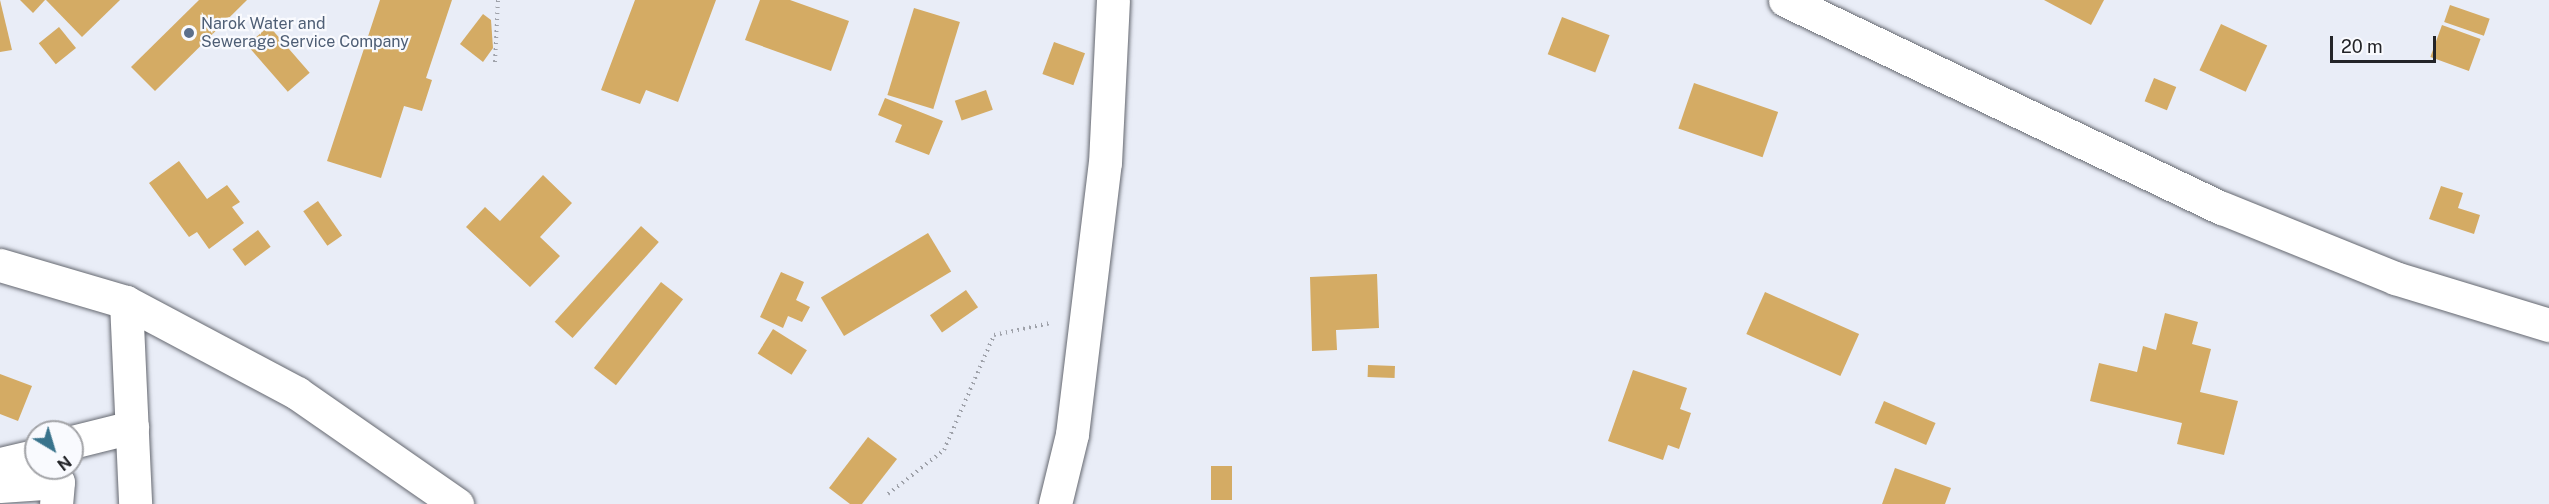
<!DOCTYPE html>
<html>
<head>
<meta charset="utf-8">
<style>
  body { margin:0 }
  #map { position:relative; width:2549px; height:504px; overflow:hidden; background:#e9edf7; font-family:"Public Sans",sans-serif }
  div>[style] { position:absolute }
  .building>* { inset:0; background:#d4ab64; transform-origin:0 0 }
  .path>* { height:4px; margin-top:-2px; transform-origin:0; background:repeating-linear-gradient(90deg,#9fa2aa 0 1.5px,transparent 0 6px) }
  .roads { filter:drop-shadow(0 0 2px #656870) drop-shadow(0 0 2px #656870) }
  .street>* { height:33px; margin:-16.5px; padding:0 16.5px; transform-origin:16.5px; border-radius:16.5px; background:#fff }
  .dots>* { width:16px; height:16px; translate:-50% -50%; box-sizing:border-box; border:3px solid #f9fafe; border-radius:50% }
  span { translate:-50% -50%; white-space:nowrap; text-align:center; line-height:1.15; -webkit-text-stroke:4.5px #f9fafe; paint-order:stroke }
  .service-label { font-size:16px; color:#4e5e75 }
  .left { translate:0 -50%; text-align:left }
  .north { position:absolute; left:24px; top:420px; width:60px; height:60px; box-sizing:border-box; background:#f9fafe; border:2px solid #a3a4a8; border-radius:50%; rotate:142deg; font-size:16px; font-weight:700; line-height:24px; text-align:center; color:#232428 }
  .north::after { content:''; display:block; margin:auto; width:21px; height:27px; background:#39738c; clip-path:polygon(50% 0,100% 100%,50% 72%,0 100%) }
  .scale { position:absolute; left:2330px; top:36px; width:106px; height:27px; box-sizing:border-box; border:3px solid #232428; border-top:0; padding-left:8px; font-size:18px; line-height:21px; white-space:nowrap; color:#232428; -webkit-text-stroke:4px #f9fafe; paint-order:stroke }
</style>
</head>
<body>
<div id="map">
  <div class="building">
    <i style="clip-path:polygon(0 0,12px 50px,0 52px)"></i>
    <i style="clip-path:polygon(20px 0,45px 0,33px 13px)"></i>
    <i style="clip-path:polygon(46px 0,120px 0,82px 37px)"></i>
    <i style="clip-path:polygon(199px 0,247px 0,155px 91px,131px 67px)"></i>
    <i style="clip-path:polygon(380px 0,452px 0,426px 78px,432px 80px,422px 111px,404px 106px,381px 178px,327px 161px)"></i>
    <i style="clip-path:polygon(635px 0,716px 0,678px 102px,646px 90px,640px 104px,601px 90px)"></i>
    <i style="clip-path:polygon(760px 0,790px 0,849px 21px,831px 71px,745px 40px)"></i>
    <i style="clip-path:polygon(2044px 0,2104px 0,2091px 25px)"></i>
    <i style="left:2450px;top:5px;width:42px;height:18px;rotate:19deg"></i>
    <i style="left:914px;top:8px;width:48px;height:91px;rotate:17deg"></i>
    <i style="clip-path:polygon(483px 14px,491px 20px,493px 48px,483px 62px,460px 44px)"></i>
    <i style="left:1562px;top:17px;width:51px;height:40px;rotate:21deg"></i>
    <i style="left:2221px;top:24px;width:51px;height:51px;rotate:25deg"></i>
    <i style="left:2442px;top:25px;width:41px;height:34px;rotate:20deg"></i>
    <i style="left:269px;top:26px;width:62px;height:29px;rotate:49deg"></i>
    <i style="left:59px;top:27px;width:27px;height:26px;rotate:51deg"></i>
    <i style="left:1054px;top:42px;width:33px;height:34px;rotate:20deg"></i>
    <i style="left:2154px;top:78px;width:24px;height:25px;rotate:22deg"></i>
    <i style="left:1694px;top:83px;width:89px;height:48px;rotate:19deg"></i>
    <i style="left:986px;top:90px;width:21px;height:33px;rotate:71deg"></i>
    <i style="clip-path:polygon(885px 98px,943px 121px,929px 155px,895px 142px,902px 125px,878px 115px)"></i>
    <i style="clip-path:polygon(179px 161px,207px 199px,227px 185px,240px 202px,232px 207px,244px 223px,209px 249px,197px 232px,189px 237px,149px 183px)"></i>
    <i style="clip-path:polygon(543px 175px,572px 203px,540px 237px,560px 256px,530px 287px,466px 227px,485px 207px,500px 221px)"></i>
    <i style="clip-path:polygon(2441px 186px,2463px 193px,2458px 208px,2480px 215px,2474px 234px,2429px 219px)"></i>
    <i style="left:318px;top:201px;width:42px;height:18px;rotate:55deg"></i>
    <i style="left:641px;top:226px;width:24px;height:129px;rotate:42deg"></i>
    <i style="left:258px;top:230px;width:21px;height:32px;rotate:53deg"></i>
    <i style="left:928px;top:233px;width:45px;height:125px;rotate:59deg"></i>
    <i style="clip-path:polygon(781px 272px,804px 282px,796px 300px,810px 307px,802px 322px,788px 316px,783px 328px,760px 317px)"></i>
    <i style="clip-path:polygon(1377px 274px,1379px 328px,1336px 330px,1337px 350px,1312px 351px,1310px 277px)"></i>
    <i style="left:661px;top:282px;width:28px;height:109px;rotate:38deg"></i>
    <i style="left:966px;top:290px;width:21px;height:44px;rotate:55deg"></i>
    <i style="left:1765px;top:292px;width:103px;height:46px;rotate:24deg"></i>
    <i style="clip-path:polygon(2165px 313px,2198px 322px,2192px 344px,2211px 349px,2200px 392px,2238px 401px,2224px 455px,2177px 444px,2182px 423px,2090px 401px,2099px 363px,2137px 372px,2143px 346px,2156px 350px)"></i>
    <i style="left:773px;top:329px;width:40px;height:29px;rotate:32deg"></i>
    <i style="left:1368px;top:365px;width:27px;height:12px;rotate:2deg"></i>
    <i style="clip-path:polygon(1633px 370px,1687px 388px,1680px 409px,1691px 413px,1679px 449px,1668px 445px,1663px 460px,1608px 441px)"></i>
    <i style="clip-path:polygon(0 374px,32px 386px,18px 421px,0 414px)"></i>
    <i style="left:1884px;top:401px;width:56px;height:24px;rotate:23deg"></i>
    <i style="clip-path:polygon(868px 437px,897px 459px,862px 504px,850px 504px,829px 488px)"></i>
    <i style="left:1211px;top:466px;width:21px;height:34px"></i>
    <i style="clip-path:polygon(1895px 468px,1951px 488px,1945px 504px,1882px 504px)"></i>
  </div>
  <div class="path">
    <i style="left:495px;top:62px;width:62px;rotate:-87.2deg"></i>
    <i style="left:888px;top:494px;width:71px;rotate:-38.2deg"></i>
    <i style="left:944px;top:450px;width:125px;rotate:-66.5deg"></i>
    <i style="left:994px;top:335px;width:58px;rotate:-11.9deg"></i>
  </div>
  <div class="roads">
    <div class="street">
      <i style="left:1785px;top:0;width:484px;rotate:25.5deg"></i>
      <i style="left:2222px;top:208px;width:187px;rotate:22deg"></i>
      <i style="left:2395px;top:278px;width:161px;rotate:17deg"></i>
      <i style="left:0;top:265px;width:131px;rotate:16.4deg"></i>
      <i style="left:126px;top:302px;width:194px;rotate:28deg"></i>
      <i style="left:297px;top:393px;width:195px;rotate:34.8deg"></i>
      <i style="left:126px;top:302px;width:202px;rotate:87.4deg"></i>
      <i style="left:72px;top:442px;width:62px;rotate:-14deg"></i>
      <i style="left:0;top:464px;width:37px;rotate:-13deg"></i>
      <i style="left:0;top:486px;width:58px;rotate:-3.9deg"></i>
      <i style="left:58px;top:482px;width:22px;rotate:95deg"></i>
      <i style="left:1055px;top:504px;width:72px;rotate:-76.3deg"></i>
      <i style="left:1072px;top:434px;width:273px;rotate:-83.1deg"></i>
      <i style="left:1105px;top:163px;width:163px;rotate:-87.2deg"></i>
    </div>
  </div>
  <div class="dots">
    <i style="left:189px;top:33px;background:#5c6f8a"></i>
  </div>
  <div class="service-label">
    <span class="left" style="left:201px;top:33px">Narok Water and<br>Sewerage Service Company</span>
  </div>
  <div class="north">N</div>
  <div class="scale">20 m</div>
</div>
</body>
</html>
